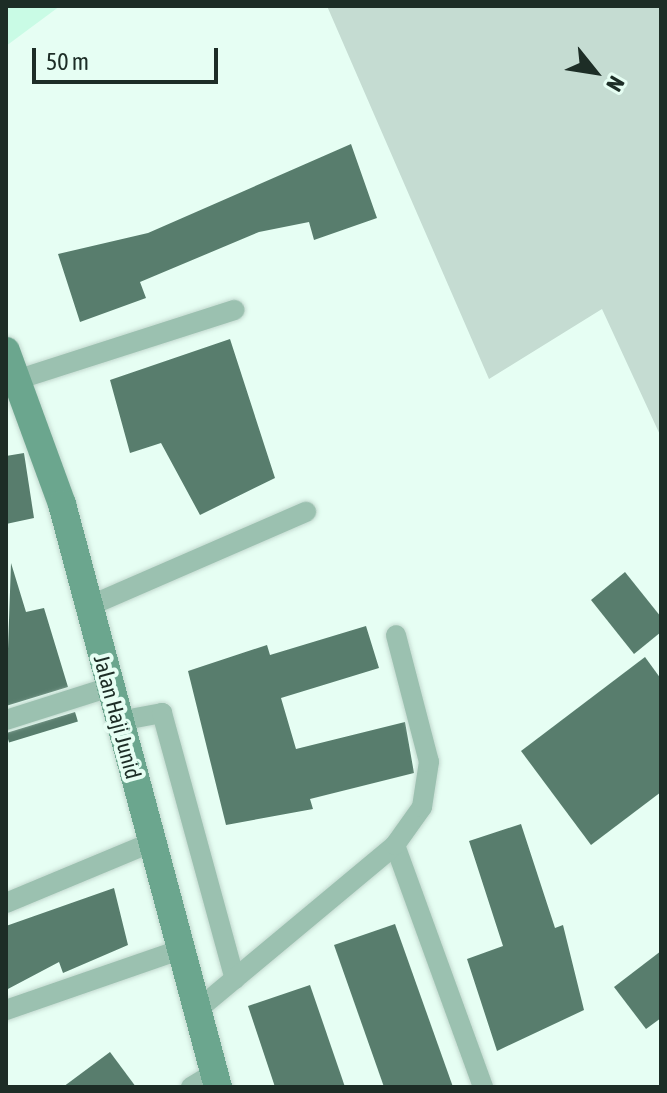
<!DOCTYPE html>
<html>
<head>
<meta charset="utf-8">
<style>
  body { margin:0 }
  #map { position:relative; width:667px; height:1093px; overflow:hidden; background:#e6fef3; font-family:"Asap Condensed",sans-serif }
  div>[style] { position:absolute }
  .built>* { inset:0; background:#c9fbe5 }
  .green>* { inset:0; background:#c5dcd2 }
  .building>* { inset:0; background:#587d6d; transform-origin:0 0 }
  .roads { filter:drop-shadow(0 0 2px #c2d8ce) drop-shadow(0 0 2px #c2d8ce) }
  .street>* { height:20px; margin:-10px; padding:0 10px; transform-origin:10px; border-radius:10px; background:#9bc1b0 }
  .secondary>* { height:28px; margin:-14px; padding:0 14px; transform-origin:14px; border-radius:14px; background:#6ba68e }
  span { translate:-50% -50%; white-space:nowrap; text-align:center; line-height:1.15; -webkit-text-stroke:8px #e6fef3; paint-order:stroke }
  .street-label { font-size:22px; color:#1d2d26 }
  .frame { position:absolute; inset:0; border:8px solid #1d2d26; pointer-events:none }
  .north { position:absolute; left:555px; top:32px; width:80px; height:80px; -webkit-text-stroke:6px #e6fef3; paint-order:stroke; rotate:120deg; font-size:22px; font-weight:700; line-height:32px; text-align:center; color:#1d2d26 }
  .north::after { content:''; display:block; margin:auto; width:28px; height:36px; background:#1d2d26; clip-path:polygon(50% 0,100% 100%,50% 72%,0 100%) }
  .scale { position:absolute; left:32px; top:48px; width:186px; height:36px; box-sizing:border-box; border:4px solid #1d2d26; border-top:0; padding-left:10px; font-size:24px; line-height:28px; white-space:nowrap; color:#1d2d26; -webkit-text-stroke:6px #e6fef3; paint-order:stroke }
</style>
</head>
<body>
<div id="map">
  <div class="built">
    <i style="clip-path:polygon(6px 6px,60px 6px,6px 46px)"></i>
  </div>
  <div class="green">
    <i style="clip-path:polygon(327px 6px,661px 6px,661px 437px,602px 309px,489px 379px)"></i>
  </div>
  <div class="building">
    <i style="clip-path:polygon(351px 144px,377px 218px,314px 240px,309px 222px,259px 232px,140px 282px,146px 298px,80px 322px,58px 254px,148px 233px)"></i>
    <i style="clip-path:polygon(230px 339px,275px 478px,200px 515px,161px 443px,130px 453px,110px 380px)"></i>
    <i style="clip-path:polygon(24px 453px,34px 518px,6px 524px,6px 456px)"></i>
    <i style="clip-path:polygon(11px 563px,26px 612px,44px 608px,68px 687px,6px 706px)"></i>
    <i style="clip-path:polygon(625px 572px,661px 617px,661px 632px,634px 654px,591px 600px)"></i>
    <i style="clip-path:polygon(366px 626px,379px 668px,281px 698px,296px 749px,405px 722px,414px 773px,310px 799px,313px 809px,226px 825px,188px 671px,267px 645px,270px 655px)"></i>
    <i style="clip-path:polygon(645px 657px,661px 679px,661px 792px,591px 845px,521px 751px)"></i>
    <i style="left:75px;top:712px;width:10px;height:72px;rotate:73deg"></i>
    <i style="clip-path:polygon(521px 824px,555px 928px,563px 925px,584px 1010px,497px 1051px,467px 959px,503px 946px,469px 841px)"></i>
    <i style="clip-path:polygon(114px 888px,128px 945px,63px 973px,59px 962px,6px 990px,6px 926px)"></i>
    <i style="clip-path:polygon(395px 924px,453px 1087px,384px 1087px,334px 945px)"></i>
    <i style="clip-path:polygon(661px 951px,661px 1018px,646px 1029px,614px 987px)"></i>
    <i style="clip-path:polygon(310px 985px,345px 1087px,275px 1087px,248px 1006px)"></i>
    <i style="clip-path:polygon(110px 1052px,136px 1087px,63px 1087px)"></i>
  </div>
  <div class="roads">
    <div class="street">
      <i style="left:7px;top:383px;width:239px;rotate:-17.8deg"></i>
      <i style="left:87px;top:607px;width:239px;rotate:-23.5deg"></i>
      <i style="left:6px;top:720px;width:109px;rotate:-17.6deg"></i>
      <i style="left:119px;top:721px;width:44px;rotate:-10.5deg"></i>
      <i style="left:162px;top:713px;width:276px;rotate:74.7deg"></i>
      <i style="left:395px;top:845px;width:258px;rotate:70deg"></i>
      <i style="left:6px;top:903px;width:156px;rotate:-22.6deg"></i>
      <i style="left:6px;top:1010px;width:183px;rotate:-19.1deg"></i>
      <i style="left:196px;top:1011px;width:259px;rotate:-39.8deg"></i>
      <i style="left:395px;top:845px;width:47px;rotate:-54.6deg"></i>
      <i style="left:422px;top:807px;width:46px;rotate:-81.2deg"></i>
      <i style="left:429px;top:762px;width:131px;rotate:-104.6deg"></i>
      <i style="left:191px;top:1087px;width:27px;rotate:-31deg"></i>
    </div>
    <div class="secondary">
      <i style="left:6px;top:351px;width:163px;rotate:69.9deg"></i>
      <i style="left:62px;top:504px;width:604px;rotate:75.02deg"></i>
    </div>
  </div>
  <div class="street-label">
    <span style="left:117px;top:717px;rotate:75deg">Jalan Haji Junid</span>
  </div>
  <div class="frame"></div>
  <div class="north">N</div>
  <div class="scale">50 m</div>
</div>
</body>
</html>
